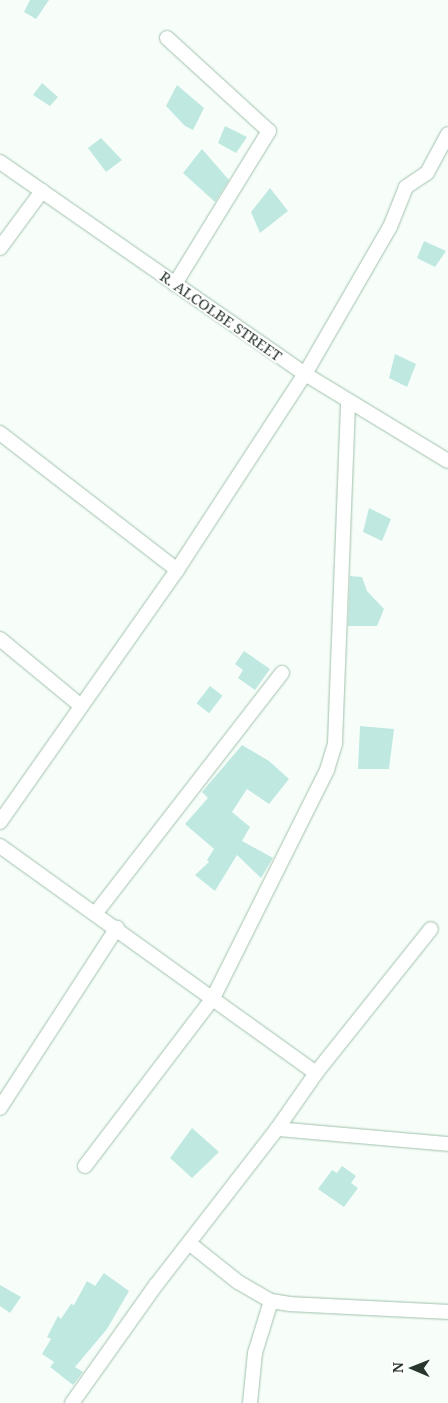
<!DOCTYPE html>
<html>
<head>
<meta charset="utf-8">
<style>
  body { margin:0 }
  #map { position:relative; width:448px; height:1403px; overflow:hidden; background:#f7fef9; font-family:"Noto Serif",serif }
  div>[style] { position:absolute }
  .building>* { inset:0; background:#bfe8e1; transform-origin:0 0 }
  .roads { filter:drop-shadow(0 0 1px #a1c1ad) drop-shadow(0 0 1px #a1c1ad) }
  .street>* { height:14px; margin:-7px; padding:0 7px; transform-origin:7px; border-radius:7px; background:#fff }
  span { translate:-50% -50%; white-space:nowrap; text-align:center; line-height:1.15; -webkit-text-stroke:4px #fff; paint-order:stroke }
  .street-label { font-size:15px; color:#29362e }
  .north { position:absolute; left:388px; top:1343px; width:50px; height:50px; -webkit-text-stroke:4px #fff; paint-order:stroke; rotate:271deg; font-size:14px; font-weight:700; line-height:20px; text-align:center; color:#29362e }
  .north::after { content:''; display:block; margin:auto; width:18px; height:22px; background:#29362e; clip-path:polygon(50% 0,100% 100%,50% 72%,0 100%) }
</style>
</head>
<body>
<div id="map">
  <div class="building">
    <i style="clip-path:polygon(30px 0,49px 0,36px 19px,24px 12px)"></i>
    <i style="clip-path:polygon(42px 83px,58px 97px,50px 106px,33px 95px)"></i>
    <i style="clip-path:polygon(177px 85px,204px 108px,193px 130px,185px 126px,166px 106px)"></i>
    <i style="clip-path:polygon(225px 126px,247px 137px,236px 153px,218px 143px)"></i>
    <i style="clip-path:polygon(101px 138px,122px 160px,106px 172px,88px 148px)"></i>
    <i style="clip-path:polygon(202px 149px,229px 180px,215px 202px,183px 173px)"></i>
    <i style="clip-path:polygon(270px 188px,288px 211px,260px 233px,251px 212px)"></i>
    <i style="clip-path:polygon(424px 241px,446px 251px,435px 267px,417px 258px)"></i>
    <i style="clip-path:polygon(395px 354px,416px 364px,407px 387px,389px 378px)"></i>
    <i style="clip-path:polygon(369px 508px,391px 519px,382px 541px,363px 532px)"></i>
    <i style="clip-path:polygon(350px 576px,362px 577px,367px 591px,384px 609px,377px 626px,348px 626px)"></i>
    <i style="clip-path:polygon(244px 651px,270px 669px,255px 690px,238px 678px,243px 670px,235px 664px)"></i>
    <i style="left:210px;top:686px;width:16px;height:22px;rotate:38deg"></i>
    <i style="clip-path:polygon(360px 726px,394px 729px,389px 769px,358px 769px)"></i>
    <i style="clip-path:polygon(242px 745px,269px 761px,289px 779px,269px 804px,247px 789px,232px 812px,250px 827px,242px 841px,273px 858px,261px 878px,237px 855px,215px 891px,195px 875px,209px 862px,207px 860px,214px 849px,185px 824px,208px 798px,202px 792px)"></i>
    <i style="clip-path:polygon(192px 1128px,219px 1152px,192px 1178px,170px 1158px)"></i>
    <i style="clip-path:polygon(342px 1166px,356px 1176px,351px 1183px,358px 1188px,344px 1207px,318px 1189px,332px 1170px,337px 1173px)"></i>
    <i style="clip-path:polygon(104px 1273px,129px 1291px,107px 1329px,75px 1367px,83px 1372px,73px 1385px,50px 1367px,54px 1362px,42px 1354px,51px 1339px,47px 1337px,58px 1316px,61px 1319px,71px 1304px,74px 1305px,87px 1281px,95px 1286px)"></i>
    <i style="clip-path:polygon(0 1285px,21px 1297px,10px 1313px,0 1306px)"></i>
  </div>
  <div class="roads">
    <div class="street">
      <i style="left:167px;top:38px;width:138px;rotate:42.4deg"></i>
      <i style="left:269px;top:131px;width:180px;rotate:121.6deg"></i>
      <i style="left:0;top:162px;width:371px;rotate:34.8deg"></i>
      <i style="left:305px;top:374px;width:167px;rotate:31.3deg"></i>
      <i style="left:0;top:248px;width:71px;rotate:-53.6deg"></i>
      <i style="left:0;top:433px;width:224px;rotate:37.7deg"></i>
      <i style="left:0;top:639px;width:105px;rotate:39.6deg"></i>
      <i style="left:0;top:822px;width:308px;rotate:-54.9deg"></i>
      <i style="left:177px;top:570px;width:234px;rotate:-56.9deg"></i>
      <i style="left:305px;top:374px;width:170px;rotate:-60deg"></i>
      <i style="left:390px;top:227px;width:43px;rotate:-68.2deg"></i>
      <i style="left:406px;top:187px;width:25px;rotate:-34deg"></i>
      <i style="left:427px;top:173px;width:44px;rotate:-61.7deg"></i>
      <i style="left:0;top:846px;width:389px;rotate:35.7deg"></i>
      <i style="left:95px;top:914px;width:305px;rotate:-52.2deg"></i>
      <i style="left:0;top:1108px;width:215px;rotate:-57deg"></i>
      <i style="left:277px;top:1129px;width:172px;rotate:5deg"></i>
      <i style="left:85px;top:1166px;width:211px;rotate:-52.7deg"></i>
      <i style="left:213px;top:998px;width:255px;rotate:-63.4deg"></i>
      <i style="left:327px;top:770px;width:28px;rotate:-73deg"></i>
      <i style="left:335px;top:743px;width:342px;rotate:-87.8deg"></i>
      <i style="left:189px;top:1243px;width:63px;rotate:38.5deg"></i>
      <i style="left:238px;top:1282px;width:38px;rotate:30deg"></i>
      <i style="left:271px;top:1301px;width:19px;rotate:9deg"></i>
      <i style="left:290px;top:1304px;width:158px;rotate:2.9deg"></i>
      <i style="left:72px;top:1403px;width:145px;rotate:-54.6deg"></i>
      <i style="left:156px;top:1285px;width:197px;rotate:-52.2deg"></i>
      <i style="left:277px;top:1129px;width:68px;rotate:-55.1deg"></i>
      <i style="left:316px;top:1073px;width:184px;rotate:-51.4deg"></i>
      <i style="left:250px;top:1403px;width:50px;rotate:-84.3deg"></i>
      <i style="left:255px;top:1353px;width:54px;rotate:-72.9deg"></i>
    </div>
  </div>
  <div class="street-label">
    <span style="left:221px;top:316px;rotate:35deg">R. ALCOLBE STREET</span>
  </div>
  <div class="north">N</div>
</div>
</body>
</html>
